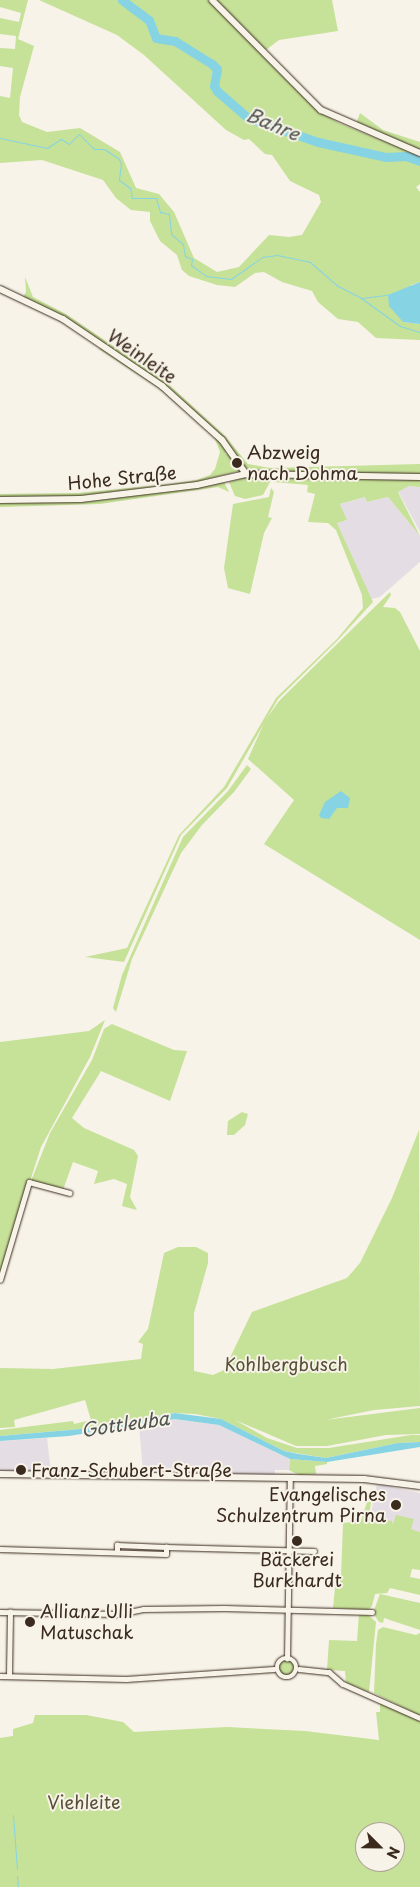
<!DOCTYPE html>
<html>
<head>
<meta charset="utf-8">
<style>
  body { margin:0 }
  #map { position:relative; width:420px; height:1887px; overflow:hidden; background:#f7f3e8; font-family:"Playpen Sans",sans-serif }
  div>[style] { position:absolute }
  .built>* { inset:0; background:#e5dde4 }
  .green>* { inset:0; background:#c6e198 }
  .round { border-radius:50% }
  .water>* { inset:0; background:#86d4e3 }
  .stream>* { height:1px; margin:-0.5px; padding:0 0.5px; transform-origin:0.5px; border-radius:0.5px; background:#86d4e3 }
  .river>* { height:9px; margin:-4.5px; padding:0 4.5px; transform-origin:4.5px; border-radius:4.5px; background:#86d4e3 }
  .roads { filter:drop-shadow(0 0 1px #3b2a1e) drop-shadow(0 0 1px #3b2a1e) }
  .street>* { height:4.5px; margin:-2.25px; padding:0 2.25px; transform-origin:2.25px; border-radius:2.25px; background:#f7f3e8 }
  .street>.ring { margin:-2.25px; padding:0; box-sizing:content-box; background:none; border:4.5px solid #f7f3e8; border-radius:50% }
  .secondary>* { height:6px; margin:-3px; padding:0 3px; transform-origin:3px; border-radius:3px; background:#f7f3e8 }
  .dots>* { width:14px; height:14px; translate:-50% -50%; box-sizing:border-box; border:2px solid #f7f3e8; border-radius:50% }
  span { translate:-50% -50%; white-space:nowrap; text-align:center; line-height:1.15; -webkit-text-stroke:4px #f7f3e8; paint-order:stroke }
  .street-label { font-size:18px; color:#3b2a1e }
  .poi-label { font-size:18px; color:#3b2a1e }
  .left { translate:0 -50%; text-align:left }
  .right { translate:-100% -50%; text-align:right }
  .park-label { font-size:18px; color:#574f36 }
  .water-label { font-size:19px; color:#4e544f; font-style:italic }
  .north { position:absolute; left:355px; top:1822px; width:50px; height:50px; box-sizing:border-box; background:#f7f3e8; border:1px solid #aca397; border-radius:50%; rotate:113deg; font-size:14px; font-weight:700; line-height:20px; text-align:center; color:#3b2a1e }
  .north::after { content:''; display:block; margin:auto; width:18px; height:22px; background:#3b2a1e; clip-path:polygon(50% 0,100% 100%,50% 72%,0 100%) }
</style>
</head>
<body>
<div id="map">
  <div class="built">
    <i style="clip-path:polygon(409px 486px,420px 487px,420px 532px,398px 491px)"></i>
    <i style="clip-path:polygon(366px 497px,367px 502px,388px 497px,420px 536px,420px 562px,380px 597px,371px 599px,337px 523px,347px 520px,340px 504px)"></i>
    <i style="clip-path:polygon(173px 1419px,219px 1425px,290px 1459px,289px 1470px,275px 1470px,275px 1475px,143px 1473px,139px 1425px)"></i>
    <i style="clip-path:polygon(47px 1438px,51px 1472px,0 1471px,0 1441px)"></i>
    <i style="clip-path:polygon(377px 1484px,420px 1493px,420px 1532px,370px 1517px)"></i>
  </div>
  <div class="green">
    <i style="clip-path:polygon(0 0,28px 0,18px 39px,34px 46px,20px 97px,19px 115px,22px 122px,47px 132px,80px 128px,120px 152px,136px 188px,159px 194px,174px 212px,194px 258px,217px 272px,239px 267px,269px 235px,289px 237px,302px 235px,321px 202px,319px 195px,290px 181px,272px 155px,265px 154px,249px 139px,244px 140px,226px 130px,144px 55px,117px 35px,39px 0,210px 0,319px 111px,339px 123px,420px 156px,420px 184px,416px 187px,420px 192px,420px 282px,411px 285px,403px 322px,420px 324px,420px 340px,376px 338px,358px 322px,338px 319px,318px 302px,312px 291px,282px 282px,264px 272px,255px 273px,235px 287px,217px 285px,189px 276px,182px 270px,177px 255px,160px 241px,150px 221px,150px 212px,131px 210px,116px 198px,103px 180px,42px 160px,0 163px,0 96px,10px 98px,13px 68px,0 66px,0 48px,15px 49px,16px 36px,0 34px,0 18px,19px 22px,21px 13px,0 7px)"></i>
    <i style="clip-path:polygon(215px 0,332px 0,338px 31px,279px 40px,266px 50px)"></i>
    <i style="clip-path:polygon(360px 113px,383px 130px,420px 142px,420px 150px,356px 124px)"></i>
    <i style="clip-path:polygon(25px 277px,33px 297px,66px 314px,166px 382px,225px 436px,248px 464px,270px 468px,420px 464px,420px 475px,282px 473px,246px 468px,224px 439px,163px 385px,23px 297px,26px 292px)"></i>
    <i style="clip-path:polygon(101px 347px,160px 388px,214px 435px,227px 451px,225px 454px,232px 454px,239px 471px,196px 482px,79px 496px,0 497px,0 494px,78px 493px,170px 484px,197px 480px,210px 475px,215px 469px,220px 452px,214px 436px,160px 389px,99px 349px)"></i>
    <i style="clip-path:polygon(246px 477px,269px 477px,271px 480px,263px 495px,245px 499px,235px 496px,229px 482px)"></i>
    <i style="clip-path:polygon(277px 478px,420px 480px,420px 487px,409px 486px,398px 492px,420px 536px,388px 497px,367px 502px,365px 497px,340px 504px,347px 520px,337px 523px,373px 602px,338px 640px,278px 699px,227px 788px,181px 835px,124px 962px,85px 957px,127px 948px,179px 835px,224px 787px,276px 698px,337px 639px,363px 608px,362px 595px,336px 530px,328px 523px,308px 522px,315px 494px,307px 492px,308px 485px,274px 482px)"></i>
    <i style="clip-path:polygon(224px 482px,229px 492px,218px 487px,100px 504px,0 507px,0 503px,80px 502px)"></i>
    <i style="clip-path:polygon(271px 488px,274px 492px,268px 517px,272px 518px,264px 533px,250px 594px,228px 588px,224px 568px,233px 504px,269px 497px)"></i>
    <i style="clip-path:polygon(390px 592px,391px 595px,383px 607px,395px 608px,400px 612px,420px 651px,420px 940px,264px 844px,294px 800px,248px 759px,265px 721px,279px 701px)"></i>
    <i style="clip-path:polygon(247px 765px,251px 769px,234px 792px,202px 825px,181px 853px,132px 959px,116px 1012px,113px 1008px,122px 975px,183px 837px,228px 791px)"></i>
    <i style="clip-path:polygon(105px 1020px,90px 1057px,41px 1147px,0 1274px,0 1042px,89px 1031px)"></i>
    <i style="clip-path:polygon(112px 1024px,174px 1050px,187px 1051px,170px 1101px,101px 1071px,72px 1118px,84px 1128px,134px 1150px,138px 1156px,130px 1197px,137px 1210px,122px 1206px,127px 1184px,114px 1179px,94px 1184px,98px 1171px,73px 1162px,63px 1190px,31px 1181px,50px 1133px,92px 1060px,104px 1029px)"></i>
    <i style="clip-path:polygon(242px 1112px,248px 1114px,245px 1125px,234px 1135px,227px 1135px,228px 1121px)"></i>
    <i style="clip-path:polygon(419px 1130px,420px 1406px,374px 1410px,325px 1420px,420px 1408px,420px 1434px,386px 1435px,327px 1446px,296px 1446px,235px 1420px,267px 1438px,297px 1448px,329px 1448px,411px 1435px,420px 1435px,420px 1442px,398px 1443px,326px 1458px,284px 1451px,221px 1419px,195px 1414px,174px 1413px,92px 1428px,0 1436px,0 1430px,73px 1421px,74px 1424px,91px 1420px,85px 1400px,14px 1420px,15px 1427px,0 1428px,0 1368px,53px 1369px,141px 1359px,143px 1344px,138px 1342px,148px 1329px,164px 1253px,178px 1247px,196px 1247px,208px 1253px,208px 1263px,194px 1313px,194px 1371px,213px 1375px,224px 1370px,252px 1312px,347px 1278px,360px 1263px,392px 1198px)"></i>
    <i style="clip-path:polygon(290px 1459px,327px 1462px,327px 1464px,315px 1466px,316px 1474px,299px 1475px,289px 1470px)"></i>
    <i style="clip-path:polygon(367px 1502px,371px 1502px,369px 1517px,392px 1521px,393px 1525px,396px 1515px,414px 1519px,411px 1529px,420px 1532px,420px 1570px,412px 1569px,410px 1577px,420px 1579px,420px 1595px,390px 1588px,387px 1593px,375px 1594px,372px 1606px,368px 1610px,333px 1608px,336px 1578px,341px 1578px,343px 1523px,361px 1521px)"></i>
    <i style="clip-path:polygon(380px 1594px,420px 1603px,420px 1630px,384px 1618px,383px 1623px,379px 1622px,373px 1613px)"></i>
    <i style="clip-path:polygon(359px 1613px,367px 1614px,376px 1622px,369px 1692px,346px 1683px,345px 1671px,327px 1670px,329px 1640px,357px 1641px)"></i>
    <i style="clip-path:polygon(383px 1627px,416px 1635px,420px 1633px,420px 1716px,374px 1693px,376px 1644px,378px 1630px)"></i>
    <i class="round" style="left:277px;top:1659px;width:18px;height:18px"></i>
    <i style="clip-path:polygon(evenodd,375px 1698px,420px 1720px,420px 1887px,0 1887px,0 1738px,13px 1736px,13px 1729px,33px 1723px,35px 1715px,86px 1715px,123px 1722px,134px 1732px,227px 1727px,305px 1731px,379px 1740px,376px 1712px,380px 1712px,380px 1703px,375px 1698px,365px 1832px,395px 1832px,395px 1862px,365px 1862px,365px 1832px)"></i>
  </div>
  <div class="water">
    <i style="clip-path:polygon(420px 282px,420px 324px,403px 322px,389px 306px,388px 295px)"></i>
    <i style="clip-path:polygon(341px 791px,350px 798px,348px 808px,337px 808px,329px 819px,321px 818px,319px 815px,325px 802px)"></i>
    <i style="clip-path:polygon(175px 1413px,221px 1419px,284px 1451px,299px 1454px,326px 1458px,398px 1443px,420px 1442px,420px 1447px,327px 1462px,290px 1459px,219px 1425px,174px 1419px,69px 1436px,0 1441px,0 1436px,92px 1428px)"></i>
  </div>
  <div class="stream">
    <i style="left:0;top:138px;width:48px;rotate:12deg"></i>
    <i style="left:47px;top:148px;width:17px;rotate:-33deg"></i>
    <i style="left:61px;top:139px;width:9px;rotate:32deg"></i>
    <i style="left:69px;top:144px;width:14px;rotate:-45deg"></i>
    <i style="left:79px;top:134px;width:21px;rotate:45deg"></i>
    <i style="left:94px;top:149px;width:10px"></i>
    <i style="left:104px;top:149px;width:17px;rotate:33deg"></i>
    <i style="left:118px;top:158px;width:6px;rotate:59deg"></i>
    <i style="left:121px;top:163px;width:17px;rotate:97deg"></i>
    <i style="left:119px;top:180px;width:14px;rotate:36deg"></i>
    <i style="left:130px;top:188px;width:10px;rotate:79deg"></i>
    <i style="left:132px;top:198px;width:24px"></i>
    <i style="left:156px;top:198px;width:15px;rotate:74deg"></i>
    <i style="left:160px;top:212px;width:9px;rotate:13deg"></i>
    <i style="left:169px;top:214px;width:20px;rotate:84deg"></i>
    <i style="left:171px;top:234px;width:16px;rotate:40deg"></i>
    <i style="left:183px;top:244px;width:12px;rotate:81deg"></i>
    <i style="left:185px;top:256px;width:8px;rotate:23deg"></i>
    <i style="left:192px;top:259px;width:6px;rotate:99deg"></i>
    <i style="left:191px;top:265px;width:19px;rotate:36deg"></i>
    <i style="left:206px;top:276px;width:25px;rotate:7deg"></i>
    <i style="left:231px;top:279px;width:38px;rotate:-35deg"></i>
    <i style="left:262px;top:257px;width:15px;rotate:-8deg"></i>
    <i style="left:277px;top:255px;width:34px;rotate:12deg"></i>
    <i style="left:310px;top:262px;width:35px;rotate:41deg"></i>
    <i style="left:336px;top:285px;width:28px;rotate:27deg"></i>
    <i style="left:361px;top:298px;width:48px;rotate:35.7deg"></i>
    <i style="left:400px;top:326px;width:21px;rotate:17deg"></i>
    <i style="left:362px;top:298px;width:26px;rotate:-7deg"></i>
    <i style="left:13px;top:1815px;width:54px;rotate:85.8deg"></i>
    <i style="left:17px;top:1876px;width:11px;rotate:85deg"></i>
  </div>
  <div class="river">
    <i style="left:122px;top:0;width:34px;rotate:37deg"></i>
    <i style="left:149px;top:20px;width:19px;rotate:69deg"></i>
    <i style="left:156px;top:38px;width:19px;rotate:9deg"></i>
    <i style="left:175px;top:41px;width:44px;rotate:31.9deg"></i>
    <i style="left:212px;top:64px;width:7px;rotate:45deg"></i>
    <i style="left:217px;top:69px;width:17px;rotate:100deg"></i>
    <i style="left:214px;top:86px;width:6px;rotate:59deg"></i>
    <i style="left:217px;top:91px;width:41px;rotate:41.1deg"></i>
    <i style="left:248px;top:118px;width:74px;rotate:18.9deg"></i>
    <i style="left:318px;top:142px;width:70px;rotate:12.4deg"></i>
    <i style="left:386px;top:157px;width:20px;rotate:-3deg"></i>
    <i style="left:406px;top:156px;width:15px;rotate:20deg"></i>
  </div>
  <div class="roads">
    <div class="street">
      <i style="left:0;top:1280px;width:102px;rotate:-73.5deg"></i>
      <i style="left:29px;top:1182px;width:42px;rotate:15deg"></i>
      <i style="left:0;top:1549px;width:166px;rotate:1.7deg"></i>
      <i style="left:166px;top:1554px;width:7px;rotate:-90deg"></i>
      <i style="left:166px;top:1547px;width:148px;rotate:1.5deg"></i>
      <i style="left:117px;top:1551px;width:6px;rotate:-90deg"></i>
      <i style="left:117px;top:1545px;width:49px;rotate:2.3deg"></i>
      <i style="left:0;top:1612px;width:118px;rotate:1deg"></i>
      <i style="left:118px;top:1614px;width:25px;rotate:-11deg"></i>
      <i style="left:143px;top:1609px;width:81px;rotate:-0.7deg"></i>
      <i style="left:224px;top:1608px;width:148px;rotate:1.5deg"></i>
      <i class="ring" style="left:277px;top:1658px;width:15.5px;height:15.5px"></i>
      <i style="left:287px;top:1659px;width:181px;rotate:-89.1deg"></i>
      <i style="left:299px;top:1669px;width:30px;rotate:6deg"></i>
      <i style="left:329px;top:1672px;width:18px;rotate:41deg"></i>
      <i style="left:343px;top:1684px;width:84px;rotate:23.8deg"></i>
      <i style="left:0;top:1676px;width:126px;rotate:1.4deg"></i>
      <i style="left:126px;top:1679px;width:148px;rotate:-3.9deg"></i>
      <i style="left:9px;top:1676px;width:64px;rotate:-89.1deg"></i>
    </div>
    <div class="secondary">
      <i style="left:212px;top:0;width:155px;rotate:45.3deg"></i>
      <i style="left:321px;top:110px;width:108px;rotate:23.5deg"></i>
      <i style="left:0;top:289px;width:70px;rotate:25.5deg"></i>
      <i style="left:63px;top:319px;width:120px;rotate:34.1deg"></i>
      <i style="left:162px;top:386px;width:81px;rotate:42deg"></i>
      <i style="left:222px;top:440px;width:42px;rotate:54.8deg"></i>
      <i style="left:0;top:500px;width:81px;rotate:-0.7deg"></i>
      <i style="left:81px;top:499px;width:117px;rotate:-6.9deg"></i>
      <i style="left:197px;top:485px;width:50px;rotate:-12.7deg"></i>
      <i style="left:246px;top:474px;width:174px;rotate:1deg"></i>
      <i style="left:0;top:1474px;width:364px;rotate:0.8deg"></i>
      <i style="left:364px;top:1479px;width:56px;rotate:7.1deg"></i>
    </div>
  </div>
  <div class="dots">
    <i style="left:237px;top:463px;background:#3b2a1e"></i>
    <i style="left:21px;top:1470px;background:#3b2a1e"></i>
    <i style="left:396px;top:1505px;background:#3b2a1e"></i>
    <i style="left:297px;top:1541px;background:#3b2a1e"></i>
    <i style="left:30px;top:1622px;background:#3b2a1e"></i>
  </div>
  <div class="street-label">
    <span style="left:142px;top:356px;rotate:35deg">Weinleite</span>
    <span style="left:122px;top:478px;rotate:-6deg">Hohe Straße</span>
  </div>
  <div class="poi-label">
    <span class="left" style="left:247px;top:463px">Abzweig<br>nach Dohma</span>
    <span class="left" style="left:31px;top:1470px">Franz-Schubert-Straße</span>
    <span class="right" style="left:386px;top:1505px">Evangelisches<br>Schulzentrum Pirna</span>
    <span style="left:297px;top:1570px">Bäckerei<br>Burkhardt</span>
    <span class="left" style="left:40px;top:1622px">Allianz Ulli<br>Matuschak</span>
  </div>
  <div class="park-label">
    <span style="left:286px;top:1364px">Kohlbergbusch</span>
    <span style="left:84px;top:1802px">Viehleite</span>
  </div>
  <div class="water-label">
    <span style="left:273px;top:124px;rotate:23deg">Bahre</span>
    <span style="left:125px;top:1424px;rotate:-8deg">Gottleuba</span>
  </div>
  <div class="north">N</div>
</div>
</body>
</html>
